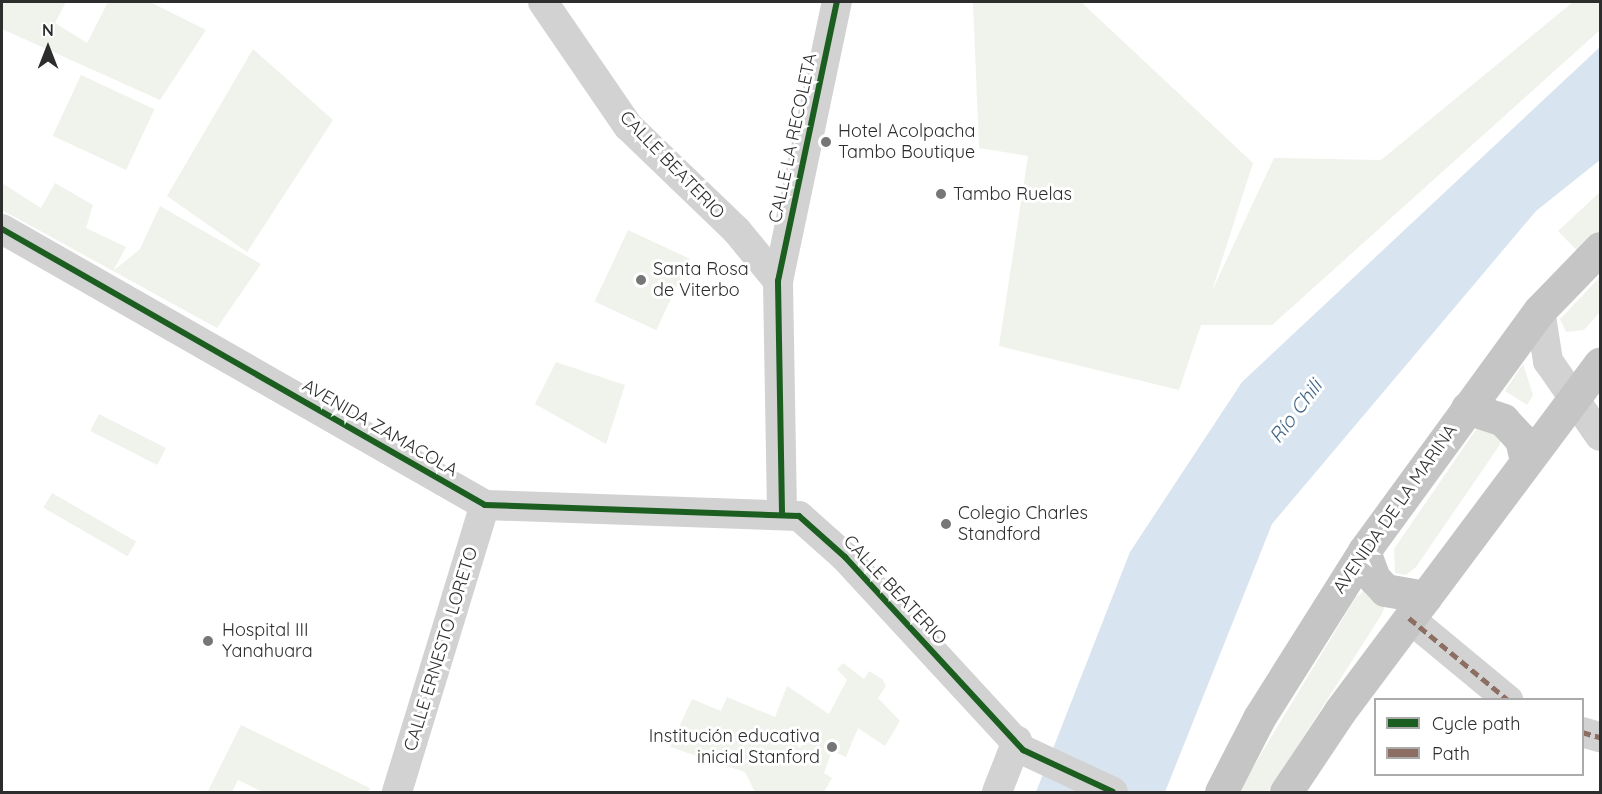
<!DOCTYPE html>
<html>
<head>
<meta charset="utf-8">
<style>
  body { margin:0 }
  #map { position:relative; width:1602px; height:794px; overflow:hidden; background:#fff; font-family:Quicksand,sans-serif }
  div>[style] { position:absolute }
  .green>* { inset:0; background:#eff3eb; transform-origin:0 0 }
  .water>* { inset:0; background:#d8e4ef }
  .minor>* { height:30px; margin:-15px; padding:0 15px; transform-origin:15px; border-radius:15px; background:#d2d2d2 }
  .major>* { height:33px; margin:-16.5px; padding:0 16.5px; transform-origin:16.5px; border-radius:16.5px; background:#c5c5c5 }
  .quiet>* { height:4.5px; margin-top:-2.25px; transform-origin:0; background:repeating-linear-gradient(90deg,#8d6e63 0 9px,transparent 0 13.5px) }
  .cycleway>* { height:6px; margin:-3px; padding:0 3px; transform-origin:3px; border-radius:3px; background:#1b5e20 }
  .dots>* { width:16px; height:16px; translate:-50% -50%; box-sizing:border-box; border:3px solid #fff; border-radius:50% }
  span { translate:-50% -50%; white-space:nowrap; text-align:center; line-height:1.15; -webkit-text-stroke:6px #fff; paint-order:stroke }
  .poi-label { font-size:18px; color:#2d2d2d }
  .left { translate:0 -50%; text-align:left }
  .right { translate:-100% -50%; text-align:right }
  .street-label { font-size:18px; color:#2d2d2d }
  .water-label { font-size:20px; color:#416788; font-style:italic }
  .frame { position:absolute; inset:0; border:3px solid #2d2d2d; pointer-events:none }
  .legend { position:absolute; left:1374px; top:698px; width:210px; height:78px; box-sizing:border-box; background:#fff; border:2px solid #ababab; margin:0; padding:8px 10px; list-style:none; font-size:18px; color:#2d2d2d }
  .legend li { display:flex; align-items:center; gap:12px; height:30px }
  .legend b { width:30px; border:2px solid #ababab }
  .north { position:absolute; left:18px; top:18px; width:60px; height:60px; -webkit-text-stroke:4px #fff; paint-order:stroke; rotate:0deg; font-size:16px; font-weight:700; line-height:24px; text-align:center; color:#2d2d2d }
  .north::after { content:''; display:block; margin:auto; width:21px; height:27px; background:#2d2d2d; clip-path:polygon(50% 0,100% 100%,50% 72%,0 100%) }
</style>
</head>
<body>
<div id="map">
  <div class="green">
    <i style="clip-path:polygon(2px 2px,66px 2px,55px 23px,87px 43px,108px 2px,150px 2px,206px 30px,160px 100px,2px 29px)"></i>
    <i style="clip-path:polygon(973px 2px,1081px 2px,1253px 163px,1212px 291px,1274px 158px,1381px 160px,1573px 2px,1600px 2px,1600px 30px,1272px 325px,1201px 325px,1179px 390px,999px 346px,1028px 156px,979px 148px)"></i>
    <i style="clip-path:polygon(253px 49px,333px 120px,247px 252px,167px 196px)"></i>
    <i style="left:81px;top:75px;width:81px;height:67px;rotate:25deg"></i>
    <i style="clip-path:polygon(2px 183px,41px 208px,55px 183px,93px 205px,86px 228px,126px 247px,113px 271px,140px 249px,160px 206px,261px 264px,217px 328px,2px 210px)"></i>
    <i style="clip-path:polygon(1600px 192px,1600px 274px,1558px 231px)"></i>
    <i style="left:628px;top:230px;width:68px;height:79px;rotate:25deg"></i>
    <i style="clip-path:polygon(1600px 277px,1600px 312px,1584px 330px,1566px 332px,1560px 319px)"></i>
    <i style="clip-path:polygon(556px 362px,625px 385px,606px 444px,535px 404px)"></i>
    <i style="clip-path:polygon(1523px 364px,1533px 395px,1527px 405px,1505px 391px)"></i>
    <i style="left:99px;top:414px;width:75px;height:19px;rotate:27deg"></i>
    <i style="clip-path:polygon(1484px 426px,1501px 439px,1499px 446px,1416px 567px,1406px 575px,1395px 573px,1394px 549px,1477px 428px)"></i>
    <i style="left:52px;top:493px;width:97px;height:17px;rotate:30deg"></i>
    <i style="clip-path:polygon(1368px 588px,1385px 605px,1382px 614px,1268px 792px,1238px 792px,1356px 597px)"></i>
    <i style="clip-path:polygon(843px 663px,864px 679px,869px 671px,882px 679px,886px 686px,878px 698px,900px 721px,885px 746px,858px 728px,846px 757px,832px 751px,824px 773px,832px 778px,824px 792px,755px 792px,745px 772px,670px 747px,692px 699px,721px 711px,727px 697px,775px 717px,787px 686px,829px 714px,847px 680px,837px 669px)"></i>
    <i style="clip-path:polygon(241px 725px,370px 788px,368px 792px,263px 792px,238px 780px,232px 792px,208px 791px)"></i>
  </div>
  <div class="water">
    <i style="clip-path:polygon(1600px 47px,1600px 160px,1536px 211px,1272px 524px,1165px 792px,1036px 792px,1130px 552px,1242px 382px)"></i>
  </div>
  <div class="minor">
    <i style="left:543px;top:2px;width:150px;rotate:55.6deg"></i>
    <i style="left:628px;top:126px;width:151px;rotate:43.9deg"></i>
    <i style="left:737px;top:231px;width:65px;rotate:50.6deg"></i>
    <i style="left:2px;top:229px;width:556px;rotate:29.74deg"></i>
    <i style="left:485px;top:505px;width:314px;rotate:2deg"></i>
    <i style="left:799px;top:516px;width:62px;rotate:41.7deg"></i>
    <i style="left:845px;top:557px;width:263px;rotate:47.3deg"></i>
    <i style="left:1023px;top:750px;width:99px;rotate:25deg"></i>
    <i style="left:1540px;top:310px;width:52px;rotate:81.1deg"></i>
    <i style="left:1548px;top:361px;width:91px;rotate:55.3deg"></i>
    <i style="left:782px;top:512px;width:231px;rotate:-91deg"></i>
    <i style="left:778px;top:281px;width:285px;rotate:-78.1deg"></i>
    <i style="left:1409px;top:618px;width:129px;rotate:39.6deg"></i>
    <i style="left:1582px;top:732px;width:19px;rotate:16deg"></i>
    <i style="left:397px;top:792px;width:300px;rotate:-73deg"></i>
    <i style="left:997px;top:792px;width:55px;rotate:-68.6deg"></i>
  </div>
  <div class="major">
    <i style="left:1467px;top:408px;width:38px;rotate:18deg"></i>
    <i style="left:1503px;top:420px;width:26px;rotate:47deg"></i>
    <i style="left:1521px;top:439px;width:22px;rotate:77deg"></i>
    <i style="left:1364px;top:551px;width:29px;rotate:70deg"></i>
    <i style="left:1374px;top:578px;width:16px;rotate:47deg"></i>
    <i style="left:1385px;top:590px;width:41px;rotate:9.9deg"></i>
    <i style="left:1221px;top:792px;width:83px;rotate:-62.8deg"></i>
    <i style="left:1259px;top:718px;width:197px;rotate:-57.8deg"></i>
    <i style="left:1364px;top:551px;width:298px;rotate:-53.9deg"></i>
    <i style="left:1540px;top:310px;width:86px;rotate:-45.9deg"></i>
    <i style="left:1286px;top:792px;width:97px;rotate:-56.3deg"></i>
    <i style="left:1340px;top:711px;width:434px;rotate:-53.2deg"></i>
  </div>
  <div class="quiet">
    <i style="left:1409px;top:618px;width:129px;rotate:39.6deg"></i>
    <i style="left:1582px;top:732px;width:19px;rotate:16deg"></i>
  </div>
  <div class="cycleway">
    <i style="left:2px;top:229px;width:556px;rotate:29.74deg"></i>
    <i style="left:485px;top:505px;width:314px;rotate:2deg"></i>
    <i style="left:799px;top:516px;width:62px;rotate:41.7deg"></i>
    <i style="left:845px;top:557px;width:263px;rotate:47.3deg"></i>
    <i style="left:1023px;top:750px;width:99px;rotate:25deg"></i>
    <i style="left:782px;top:512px;width:231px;rotate:-91deg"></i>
    <i style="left:778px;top:281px;width:285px;rotate:-78.1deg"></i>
  </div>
  <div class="dots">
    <i style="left:826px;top:142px;background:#767676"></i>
    <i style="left:941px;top:194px;background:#767676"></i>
    <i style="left:641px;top:280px;background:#767676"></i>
    <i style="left:946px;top:524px;background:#767676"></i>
    <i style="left:208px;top:641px;background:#767676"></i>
    <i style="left:832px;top:747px;background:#767676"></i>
  </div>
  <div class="poi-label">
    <span class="left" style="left:838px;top:142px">Hotel Acolpacha<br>Tambo Boutique</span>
    <span class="left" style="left:953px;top:194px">Tambo Ruelas</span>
    <span class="left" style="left:653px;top:280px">Santa Rosa<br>de Viterbo</span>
    <span class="left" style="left:958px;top:524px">Colegio Charles<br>Standford</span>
    <span class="left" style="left:222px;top:641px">Hospital III<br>Yanahuara</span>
    <span class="right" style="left:820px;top:747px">Institución educativa<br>inicial Stanford</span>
  </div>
  <div class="street-label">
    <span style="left:793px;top:138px;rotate:-78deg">CALLE LA RECOLETA</span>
    <span style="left:672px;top:165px;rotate:46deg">CALLE BEATERIO</span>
    <span style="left:380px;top:428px;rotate:30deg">AVENIDA ZAMACOLA</span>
    <span style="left:1395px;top:509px;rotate:-55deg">AVENIDA DE LA MARINA</span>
    <span style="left:895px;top:590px;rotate:47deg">CALLE BEATERIO</span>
    <span style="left:441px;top:649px;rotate:-73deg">CALLE ERNESTO LORETO</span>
  </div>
  <div class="water-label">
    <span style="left:1295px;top:411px;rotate:-53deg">Río Chili</span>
  </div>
  <div class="frame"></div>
  <ul class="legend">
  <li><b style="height:8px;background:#1b5e20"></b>Cycle path</li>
  <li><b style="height:8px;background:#8d6e63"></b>Path</li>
  </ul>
  <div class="north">N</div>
</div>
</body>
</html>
